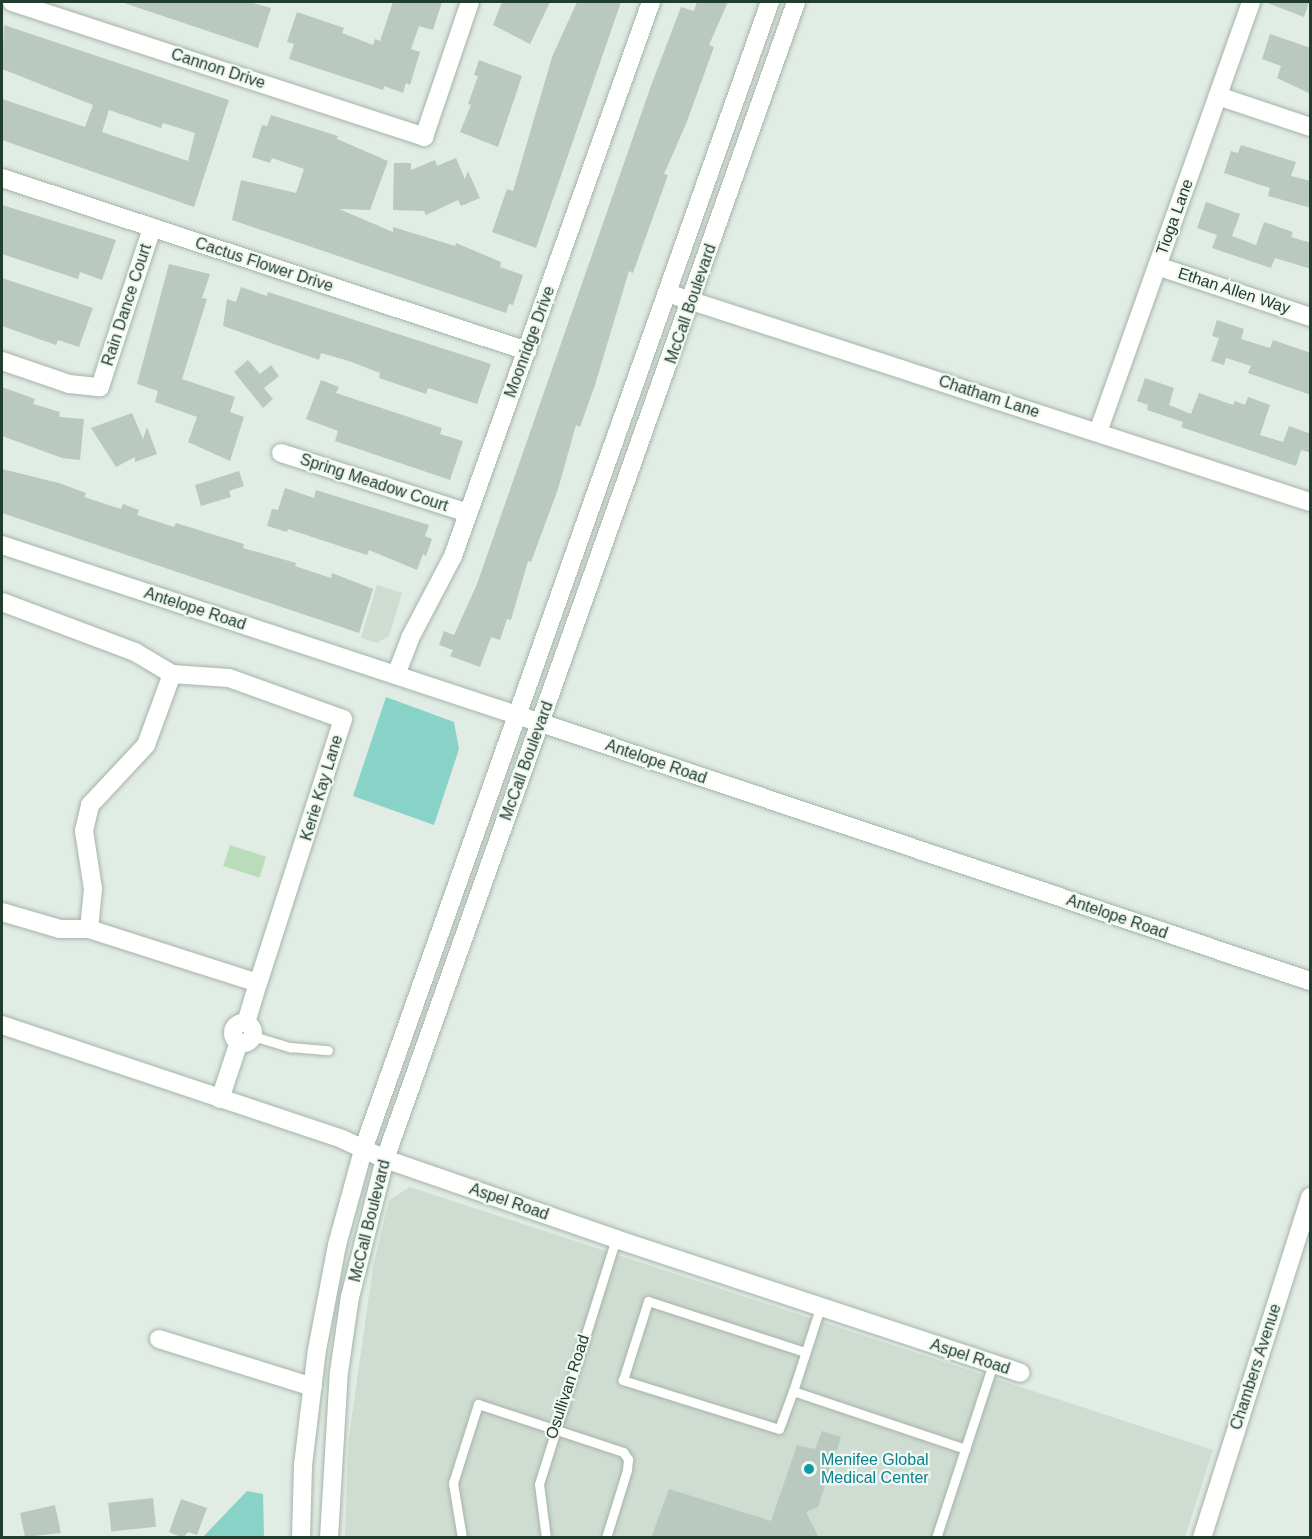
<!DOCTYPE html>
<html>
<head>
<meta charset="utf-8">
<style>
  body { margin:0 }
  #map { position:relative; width:1312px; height:1539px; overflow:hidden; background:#e1ece4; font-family:Arial,sans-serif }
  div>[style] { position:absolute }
  .built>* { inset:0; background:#cfdcd2 }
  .green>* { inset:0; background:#baddb9; transform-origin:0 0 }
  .water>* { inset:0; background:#88d2c7 }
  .building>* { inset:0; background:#b9c9bf; transform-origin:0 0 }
  .roads { filter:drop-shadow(0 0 2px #a4b4a9) drop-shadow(0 0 2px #a4b4a9) }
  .service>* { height:9px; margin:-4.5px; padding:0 4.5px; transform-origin:4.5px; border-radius:4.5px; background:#fff }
  .minor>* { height:18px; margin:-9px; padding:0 9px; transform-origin:9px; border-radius:9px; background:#fff }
  .minor>.ring { margin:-9px; padding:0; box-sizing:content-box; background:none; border:18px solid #fff; border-radius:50% }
  .tertiary>* { height:18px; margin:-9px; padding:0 9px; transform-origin:9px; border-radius:9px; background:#fff }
  .secondary>* { height:18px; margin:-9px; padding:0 9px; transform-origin:9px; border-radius:9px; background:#fff }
  .dots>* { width:16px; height:16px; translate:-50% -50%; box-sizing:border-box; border:3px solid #f1f8f3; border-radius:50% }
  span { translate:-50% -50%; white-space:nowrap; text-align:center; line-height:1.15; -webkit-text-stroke:4.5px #f1f8f3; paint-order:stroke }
  .street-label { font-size:16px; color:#213d2d }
  .culture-label { font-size:16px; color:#0d838f }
  .left { translate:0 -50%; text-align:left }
  .frame { position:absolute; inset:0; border:3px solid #213d2d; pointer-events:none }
</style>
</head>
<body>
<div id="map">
  <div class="built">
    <i style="clip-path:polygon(377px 585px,402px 593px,389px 636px,377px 643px,361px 638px)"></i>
    <i style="clip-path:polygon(410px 1187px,1213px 1450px,1185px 1537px,345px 1538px,348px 1444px,373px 1267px,389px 1200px)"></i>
  </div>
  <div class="green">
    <i style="left:230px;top:845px;width:38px;height:22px;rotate:18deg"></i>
  </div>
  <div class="water">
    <i style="clip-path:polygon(386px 697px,454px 722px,459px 749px,434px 825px,353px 796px)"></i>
    <i style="clip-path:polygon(247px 1491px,263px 1494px,264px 1537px,203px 1537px)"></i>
  </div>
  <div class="building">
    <i style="clip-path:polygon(121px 2px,249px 2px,271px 8px,258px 48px)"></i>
    <i style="clip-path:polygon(393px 2px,442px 2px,433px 30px,419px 26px,411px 49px,420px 52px,410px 85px,406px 83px,403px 93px,384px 86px,383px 90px,289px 59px,294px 44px,287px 42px,297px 12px,344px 28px,342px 33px,373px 45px,375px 39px,380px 41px)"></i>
    <i style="clip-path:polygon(502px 2px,550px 2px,530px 44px,493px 25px)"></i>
    <i style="clip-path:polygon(577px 2px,621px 2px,536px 248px,492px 232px,507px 189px,513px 191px,552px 57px)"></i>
    <i style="clip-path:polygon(697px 2px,728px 2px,709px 45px,714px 47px,686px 124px,664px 174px,668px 175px,633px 273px,629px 271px,595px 385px,580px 427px,576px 425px,558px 489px,531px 562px,528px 561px,511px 620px,507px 619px,500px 640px,491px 637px,480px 667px,450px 656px,453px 650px,439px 645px,444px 631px,454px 635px,477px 584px,652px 83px,681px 7px,694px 11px)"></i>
    <i style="clip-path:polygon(1265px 2px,1309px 2px,1304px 17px)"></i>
    <i style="clip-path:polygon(evenodd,4px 25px,229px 100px,194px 207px,2px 140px,2px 99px,85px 127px,93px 105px,2px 69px,4px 25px,109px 110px,161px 128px,163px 123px,195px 133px,188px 161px,102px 132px,109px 110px)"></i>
    <i style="clip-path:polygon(1270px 34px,1311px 48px,1311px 94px,1277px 78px,1281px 66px,1262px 59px)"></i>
    <i style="clip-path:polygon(479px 60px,522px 76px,498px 147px,460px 132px,471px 105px,468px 104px,478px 76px,474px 75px)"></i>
    <i style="clip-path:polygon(271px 115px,338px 136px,337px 139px,388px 161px,370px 210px,339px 209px,393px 232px,393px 227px,455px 246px,456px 243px,501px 262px,500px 267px,523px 275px,513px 305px,509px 304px,506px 313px,232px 220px,241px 180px,296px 193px,304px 169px,272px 158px,270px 163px,252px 157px,262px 125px,267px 126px)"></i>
    <i style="clip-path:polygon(1241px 145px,1296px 162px,1291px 176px,1311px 181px,1311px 208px,1268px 196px,1270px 188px,1224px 173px,1231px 151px,1238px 153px)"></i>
    <i style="clip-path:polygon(456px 158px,465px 179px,468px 171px,480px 198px,461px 206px,458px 200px,426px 215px,424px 211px,393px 210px,394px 163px,411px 163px,411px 170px,435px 160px,437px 166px)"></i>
    <i style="clip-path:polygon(1206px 202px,1240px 214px,1232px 236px,1256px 245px,1264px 222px,1293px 232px,1291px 237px,1311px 243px,1311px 269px,1275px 258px,1271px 268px,1212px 248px,1217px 235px,1197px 228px)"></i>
    <i style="clip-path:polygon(2px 205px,116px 240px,102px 280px,80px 272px,78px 279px,2px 254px)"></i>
    <i style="clip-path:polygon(169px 264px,210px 274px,202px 298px,207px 299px,182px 379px,235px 397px,230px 412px,244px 417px,230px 461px,188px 442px,197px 417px,155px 402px,158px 391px,137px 384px)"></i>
    <i style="clip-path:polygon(2px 278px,93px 308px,79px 347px,58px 340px,56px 345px,2px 326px)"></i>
    <i style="clip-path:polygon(241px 287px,267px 296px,268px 292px,491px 364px,477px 404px,428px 388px,426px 394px,379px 378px,380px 373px,349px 361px,321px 353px,319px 360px,223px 326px,227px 299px,236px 302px)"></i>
    <i style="clip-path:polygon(1217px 320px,1244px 329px,1241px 339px,1270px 348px,1273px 340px,1311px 353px,1311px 395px,1248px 373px,1251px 366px,1226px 358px,1224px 365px,1211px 361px,1219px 338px,1212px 336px)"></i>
    <i style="clip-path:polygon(248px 360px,260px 374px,271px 365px,279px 376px,264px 388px,273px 399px,263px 408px,234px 372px)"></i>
    <i style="clip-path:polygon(1145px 378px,1174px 388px,1169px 405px,1191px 414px,1199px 393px,1233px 405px,1235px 401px,1245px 405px,1248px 397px,1270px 405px,1260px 435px,1283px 442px,1289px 426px,1311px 434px,1311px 453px,1301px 450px,1296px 466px,1181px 427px,1183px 422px,1147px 410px,1148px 405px,1137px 401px)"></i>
    <i style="clip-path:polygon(321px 380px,339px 387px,336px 393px,442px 428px,440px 434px,463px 441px,450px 480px,335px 441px,338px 431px,306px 419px)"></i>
    <i style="clip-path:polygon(2px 387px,35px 399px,33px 404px,60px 412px,59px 417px,84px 419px,80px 460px,62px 458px,2px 436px)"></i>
    <i style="clip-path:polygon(132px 413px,143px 439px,147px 427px,157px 454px,135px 462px,135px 457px,116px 467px,91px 428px)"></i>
    <i style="clip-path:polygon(2px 469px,59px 483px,86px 493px,84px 497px,121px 509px,123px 504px,139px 510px,137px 515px,174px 527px,176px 523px,244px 544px,243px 548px,296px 563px,295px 566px,331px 578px,332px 573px,373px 589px,359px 633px,2px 513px)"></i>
    <i style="clip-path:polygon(239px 471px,244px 486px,229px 491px,231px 497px,201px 506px,195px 485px)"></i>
    <i style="clip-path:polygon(285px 488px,314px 498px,316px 490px,429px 525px,425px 536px,432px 539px,426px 556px,423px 554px,417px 570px,369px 550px,367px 555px,288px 529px,287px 532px,267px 526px,272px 509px,278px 510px)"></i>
    <i style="clip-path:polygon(822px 1431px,841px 1437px,818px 1507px,806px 1512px,819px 1538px,651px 1538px,669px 1489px,771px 1521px,797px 1445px,815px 1449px)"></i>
    <i style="left:153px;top:1498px;width:29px;height:45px;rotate:84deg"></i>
    <i style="clip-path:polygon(181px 1499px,207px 1508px,197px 1535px,188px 1532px,183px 1538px,169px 1532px)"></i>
    <i style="clip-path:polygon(55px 1505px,61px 1533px,25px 1537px,20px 1513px)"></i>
  </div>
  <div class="roads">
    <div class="service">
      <i style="left:253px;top:1036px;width:39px;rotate:17deg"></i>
      <i style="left:290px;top:1047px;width:38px;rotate:5deg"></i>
      <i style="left:820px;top:1308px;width:87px;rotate:108deg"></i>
      <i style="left:793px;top:1391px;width:182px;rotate:18.6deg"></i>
      <i style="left:793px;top:1391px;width:40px;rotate:110.2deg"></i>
      <i style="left:779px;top:1429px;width:164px;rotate:-162.6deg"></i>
      <i style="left:623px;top:1380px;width:83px;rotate:-72.4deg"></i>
      <i style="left:648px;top:1301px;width:165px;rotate:18deg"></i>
      <i style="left:462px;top:1538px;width:56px;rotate:-99.3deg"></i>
      <i style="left:453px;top:1483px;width:83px;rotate:-72.4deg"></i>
      <i style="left:478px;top:1404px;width:153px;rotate:18.3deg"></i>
      <i style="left:623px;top:1452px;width:9px;rotate:54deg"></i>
      <i style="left:628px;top:1459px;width:11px;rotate:95deg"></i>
      <i style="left:627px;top:1470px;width:71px;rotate:107.2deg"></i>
      <i style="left:546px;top:1538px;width:54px;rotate:-97.4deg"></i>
      <i style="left:539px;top:1484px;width:257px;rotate:-72.6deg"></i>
      <i style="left:936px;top:1538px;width:183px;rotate:-71.9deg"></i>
    </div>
    <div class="minor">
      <i style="left:12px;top:2px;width:434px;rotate:18.1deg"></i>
      <i style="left:424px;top:137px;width:143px;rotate:-71.2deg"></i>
      <i style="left:1218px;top:96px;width:97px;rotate:18.6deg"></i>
      <i style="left:2px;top:178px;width:553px;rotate:18.24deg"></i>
      <i style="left:1157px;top:266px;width:161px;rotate:18.4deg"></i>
      <i style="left:667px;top:293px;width:676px;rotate:18.01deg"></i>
      <i style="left:2px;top:361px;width:71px;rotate:18.9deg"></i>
      <i style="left:69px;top:384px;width:31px;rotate:6deg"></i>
      <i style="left:100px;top:387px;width:167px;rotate:-71.9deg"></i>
      <i style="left:1098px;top:432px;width:456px;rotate:-70.4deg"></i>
      <i style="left:281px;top:453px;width:196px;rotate:17.8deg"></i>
      <i style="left:2px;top:545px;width:568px;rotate:18.28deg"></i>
      <i style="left:2px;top:602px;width:142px;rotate:20.6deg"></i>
      <i style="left:135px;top:652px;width:43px;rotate:30.7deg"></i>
      <i style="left:172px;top:674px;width:57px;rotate:4deg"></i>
      <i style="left:229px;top:678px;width:121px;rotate:19.8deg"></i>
      <i style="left:343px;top:719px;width:277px;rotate:107.8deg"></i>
      <i style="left:258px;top:983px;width:177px;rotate:-162.3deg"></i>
      <i style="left:89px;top:929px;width:29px;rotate:180deg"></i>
      <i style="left:60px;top:929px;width:60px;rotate:-163.7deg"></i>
      <i style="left:396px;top:675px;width:40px;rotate:-69deg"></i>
      <i style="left:410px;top:638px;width:93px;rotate:-62.3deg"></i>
      <i style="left:453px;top:556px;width:588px;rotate:-70.33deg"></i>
      <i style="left:89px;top:929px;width:40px;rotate:-84.3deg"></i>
      <i style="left:93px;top:889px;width:59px;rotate:-98.8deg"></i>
      <i style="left:84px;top:831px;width:27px;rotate:-77deg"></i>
      <i style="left:90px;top:805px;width:82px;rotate:-47deg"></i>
      <i style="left:146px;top:745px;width:76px;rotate:-69.9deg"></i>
      <i class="ring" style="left:233px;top:1023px;width:2px;height:2px"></i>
      <i style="left:246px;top:1023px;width:42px;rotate:-73.3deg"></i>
      <i style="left:2px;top:1025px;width:359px;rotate:18.5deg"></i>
      <i style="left:342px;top:1139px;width:47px;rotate:24.9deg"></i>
      <i style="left:385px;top:1159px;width:244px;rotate:19.1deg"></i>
      <i style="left:616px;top:1239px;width:426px;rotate:18.3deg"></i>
      <i style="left:220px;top:1099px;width:60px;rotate:-71.6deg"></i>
      <i style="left:159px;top:1339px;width:161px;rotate:17.3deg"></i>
      <i style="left:1202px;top:1538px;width:358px;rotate:-72.4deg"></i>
    </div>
    <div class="tertiary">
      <i style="left:541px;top:723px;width:811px;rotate:18.55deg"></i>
    </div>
    <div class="secondary">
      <i style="left:301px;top:1538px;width:73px;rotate:-88.4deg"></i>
      <i style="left:303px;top:1465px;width:116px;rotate:-83.1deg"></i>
      <i style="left:317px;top:1350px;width:107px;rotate:-79.2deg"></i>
      <i style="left:337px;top:1245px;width:102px;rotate:-74.6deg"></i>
      <i style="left:364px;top:1147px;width:1215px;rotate:-70.48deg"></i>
      <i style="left:329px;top:1538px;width:166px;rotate:-86.6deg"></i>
      <i style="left:339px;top:1372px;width:76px;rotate:-81.7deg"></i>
      <i style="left:350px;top:1297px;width:142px;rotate:-75.8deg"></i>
      <i style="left:385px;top:1159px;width:1228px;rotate:-70.44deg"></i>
    </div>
  </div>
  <div class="dots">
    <i style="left:809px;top:1469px;background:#0f9aa8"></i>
  </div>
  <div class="street-label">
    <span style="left:218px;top:69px;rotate:18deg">Cannon Drive</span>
    <span style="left:1175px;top:217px;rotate:-70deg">Tioga Lane</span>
    <span style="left:264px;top:265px;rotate:18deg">Cactus Flower Drive</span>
    <span style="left:1234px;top:291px;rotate:18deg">Ethan Allen Way</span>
    <span style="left:691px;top:304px;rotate:-71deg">McCall Boulevard</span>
    <span style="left:127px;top:305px;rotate:-72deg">Rain Dance Court</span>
    <span style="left:530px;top:342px;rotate:-70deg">Moonridge Drive</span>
    <span style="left:989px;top:397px;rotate:18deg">Chatham Lane</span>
    <span style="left:374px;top:483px;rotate:18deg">Spring Meadow Court</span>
    <span style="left:195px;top:609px;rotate:18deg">Antelope Road</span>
    <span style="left:527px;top:761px;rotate:-70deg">McCall Boulevard</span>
    <span style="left:656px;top:762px;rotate:19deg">Antelope Road</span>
    <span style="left:322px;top:788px;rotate:-73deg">Kerie Kay Lane</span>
    <span style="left:1117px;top:917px;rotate:19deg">Antelope Road</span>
    <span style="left:509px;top:1202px;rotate:19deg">Aspel Road</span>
    <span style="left:370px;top:1221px;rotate:-76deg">McCall Boulevard</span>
    <span style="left:970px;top:1357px;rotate:18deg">Aspel Road</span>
    <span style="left:1256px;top:1367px;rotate:-72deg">Chambers Avenue</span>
    <span style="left:568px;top:1387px;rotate:-72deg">Osullivan Road</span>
  </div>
  <div class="culture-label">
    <span class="left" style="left:821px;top:1469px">Menifee Global<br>Medical Center</span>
  </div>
  <div class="frame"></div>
</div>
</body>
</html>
